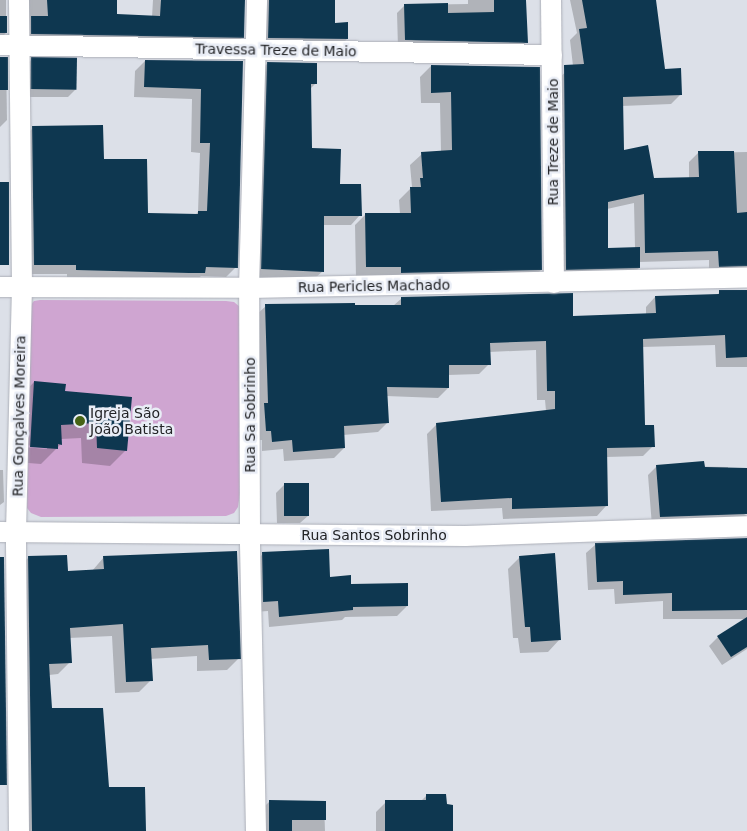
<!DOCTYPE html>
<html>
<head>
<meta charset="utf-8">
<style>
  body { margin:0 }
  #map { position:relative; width:747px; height:831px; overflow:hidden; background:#dce0e8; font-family:"DejaVu Sans",sans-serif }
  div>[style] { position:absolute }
  .green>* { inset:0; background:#cfa5d1 }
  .shadow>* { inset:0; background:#0003 }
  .building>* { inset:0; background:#0e3750; transform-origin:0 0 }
  .roads { filter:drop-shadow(0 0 1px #abaeb7) drop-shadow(0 0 1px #abaeb7) }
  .street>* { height:20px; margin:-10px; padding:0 10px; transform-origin:10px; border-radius:10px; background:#fff }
  .dots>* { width:14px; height:14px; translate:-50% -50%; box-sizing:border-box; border:2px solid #e9edf6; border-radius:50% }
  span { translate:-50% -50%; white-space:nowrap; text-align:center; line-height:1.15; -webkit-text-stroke:5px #e9edf6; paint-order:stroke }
  .street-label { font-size:14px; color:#232427 }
  .poi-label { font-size:14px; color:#232427 }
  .left { translate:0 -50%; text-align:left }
</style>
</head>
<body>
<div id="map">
  <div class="green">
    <i style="clip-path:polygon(40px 300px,226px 301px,234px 302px,240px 307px,244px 319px,240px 493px,238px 507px,234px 513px,226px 516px,41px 517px,31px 513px,27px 508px,30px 306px,34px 301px)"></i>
  </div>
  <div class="shadow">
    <i style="clip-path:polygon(0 0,6px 0,6px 33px,0 39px)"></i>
    <i style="clip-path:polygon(16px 0,115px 0,116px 16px,152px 17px,153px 0,244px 0,243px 37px,233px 46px,22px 43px)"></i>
    <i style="clip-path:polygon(255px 0,333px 0,334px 24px,347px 39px,338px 48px,259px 47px)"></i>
    <i style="clip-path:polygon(468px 0,525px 0,526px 42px,518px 50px,398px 48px,397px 13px,405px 5px,468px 4px)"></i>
    <i style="clip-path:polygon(evenodd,570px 0,646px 0,664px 70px,681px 94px,671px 104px,622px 106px,623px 151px,653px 179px,689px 178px,689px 162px,698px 153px,747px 152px,747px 281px,709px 276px,709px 260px,639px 262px,639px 268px,629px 278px,556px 279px,555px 110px,562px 102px,561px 76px,573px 66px,570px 40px,577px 33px,570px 0,634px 203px,635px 248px,607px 249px,607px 209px,634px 203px)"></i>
    <i style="clip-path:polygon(0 57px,6px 58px,7px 120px,0 127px)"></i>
    <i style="clip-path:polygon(32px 59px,76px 89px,68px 97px,24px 97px,24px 67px)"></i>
    <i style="clip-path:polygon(145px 61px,242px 63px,236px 267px,226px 277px,201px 276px,194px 283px,67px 280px,67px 274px,24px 274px,23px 138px,33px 128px,103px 160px,146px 214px,195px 215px,198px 212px,200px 153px,191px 152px,192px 99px,134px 97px,135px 71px)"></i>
    <i style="clip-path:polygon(268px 63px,316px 83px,310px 89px,311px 149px,360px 215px,351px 225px,323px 225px,323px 271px,313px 280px,253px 278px,258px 72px)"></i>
    <i style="clip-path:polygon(431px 66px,537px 68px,541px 270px,530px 281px,356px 278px,355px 225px,366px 214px,400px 214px,399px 200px,412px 187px,410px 165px,422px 154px,441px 152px,440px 103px,421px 103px,420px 77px)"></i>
    <i style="clip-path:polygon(747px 291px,747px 367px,716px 367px,715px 345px,642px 347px,644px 426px,653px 446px,643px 456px,606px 457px,606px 506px,597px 516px,503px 519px,502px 508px,431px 511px,427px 434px,437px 424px,546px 411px,545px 400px,537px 400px,536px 350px,489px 352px,489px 364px,479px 374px,448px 375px,448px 388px,438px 398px,386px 396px,387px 423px,378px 432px,343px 435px,344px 448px,334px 458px,284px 461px,283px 449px,262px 451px,262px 440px,257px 440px,256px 315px,266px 306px,393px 306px,402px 298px,572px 317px,646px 315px,646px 307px,655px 297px,717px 295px,720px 292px)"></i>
    <i style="clip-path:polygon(evenodd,34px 382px,64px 392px,126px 450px,110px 466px,82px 463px,81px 438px,61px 439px,61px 444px,41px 464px,15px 462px,19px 398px,34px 382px,24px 445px,47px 447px,47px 449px,24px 447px,24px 445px)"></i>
    <i style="clip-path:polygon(657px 466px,728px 467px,728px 470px,747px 469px,747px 513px,741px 512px,747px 516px,747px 528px,652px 526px,648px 475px)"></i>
    <i style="clip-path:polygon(0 470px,3px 470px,4px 502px,0 505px)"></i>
    <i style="clip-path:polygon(284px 485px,309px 515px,300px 523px,277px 523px,276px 493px)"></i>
    <i style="clip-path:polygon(747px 539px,747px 649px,722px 665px,709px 646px,718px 637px,746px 619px,663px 619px,663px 601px,615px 604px,614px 589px,588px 590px,586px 553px,595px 545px)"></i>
    <i style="clip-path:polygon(263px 554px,329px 578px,407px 606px,397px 616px,345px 617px,342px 620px,269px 627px,268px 611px,253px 612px,252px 564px)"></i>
    <i style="clip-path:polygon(29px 557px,66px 573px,92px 571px,104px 557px,239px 658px,227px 670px,197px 671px,197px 656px,150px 659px,151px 680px,139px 692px,115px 693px,112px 636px,69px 638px,70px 662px,58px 674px,49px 675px,51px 710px,107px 789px,145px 831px,21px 831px,17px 569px)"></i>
    <i style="clip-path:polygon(520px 557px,560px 639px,548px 652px,520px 653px,518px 638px,513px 638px,508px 569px)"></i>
    <i style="clip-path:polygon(427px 795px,451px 831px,376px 831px,376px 812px,386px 802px,420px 802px)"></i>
    <i style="clip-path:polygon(269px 802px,324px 802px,325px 831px,259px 831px,259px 812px)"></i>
  </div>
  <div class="building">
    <i style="clip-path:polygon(47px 0,117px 0,117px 14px,160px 16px,161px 0,245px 0,244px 38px,31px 34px,31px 16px,48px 16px)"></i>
    <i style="clip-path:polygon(269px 0,335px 0,335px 23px,348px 22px,348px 39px,268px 38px)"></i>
    <i style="clip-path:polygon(494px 0,526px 0,528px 43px,405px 40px,404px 4px,448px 3px,448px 13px,494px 12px)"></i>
    <i style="clip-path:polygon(582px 0,656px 0,665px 69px,681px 68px,682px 95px,623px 97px,624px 150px,648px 145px,654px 178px,699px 177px,698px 151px,734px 151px,737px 213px,747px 212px,747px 266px,719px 267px,718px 251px,645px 253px,644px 194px,608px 202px,608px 248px,640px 247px,640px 268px,566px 270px,564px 65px,584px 64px,579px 29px,587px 28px)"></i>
    <i style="left:7px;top:16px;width:17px;height:7px;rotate:90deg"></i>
    <i style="left:0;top:57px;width:8px;height:33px"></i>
    <i style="left:31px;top:57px;width:46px;height:32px;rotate:1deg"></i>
    <i style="clip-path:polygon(145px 60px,243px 61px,238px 268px,206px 267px,205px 273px,189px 273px,76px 270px,76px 265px,34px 265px,32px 126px,103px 125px,104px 159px,147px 159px,148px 213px,198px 214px,198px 211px,207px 211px,210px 143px,200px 143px,201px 89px,144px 87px)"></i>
    <i style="clip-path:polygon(267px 62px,317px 63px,317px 84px,311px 84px,312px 148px,341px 149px,340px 184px,361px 184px,362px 216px,324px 216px,324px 272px,261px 269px)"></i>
    <i style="clip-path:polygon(431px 65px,540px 67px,542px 270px,401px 273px,401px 267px,366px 267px,365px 213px,411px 213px,410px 187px,421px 187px,420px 178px,423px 178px,421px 152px,452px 150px,451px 92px,431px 93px)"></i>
    <i style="left:0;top:182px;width:9px;height:83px"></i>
    <i style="clip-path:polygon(719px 290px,747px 290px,747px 357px,726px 358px,725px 335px,643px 339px,645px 425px,654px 425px,655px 447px,607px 448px,608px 506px,512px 509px,512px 498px,441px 502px,436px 423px,555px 409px,555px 391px,547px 391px,546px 341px,490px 343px,491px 365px,449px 365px,449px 388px,387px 387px,389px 423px,344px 426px,345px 448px,293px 452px,292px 440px,272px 442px,271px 431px,266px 431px,264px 403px,268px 403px,265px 304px,355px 303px,355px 305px,401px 305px,401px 297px,573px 293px,573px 316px,656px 313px,655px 296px,719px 294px)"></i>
    <i style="clip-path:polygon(34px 381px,66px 384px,65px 391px,132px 397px,127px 451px,97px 448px,96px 423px,61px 425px,62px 445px,58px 444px,58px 449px,30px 447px)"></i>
    <i style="clip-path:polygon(704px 461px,705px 467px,747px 468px,747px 514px,660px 517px,656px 465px)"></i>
    <i style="left:284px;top:483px;width:25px;height:33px"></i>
    <i style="clip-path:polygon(747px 538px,747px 610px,672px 611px,672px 593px,623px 595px,623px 581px,597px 582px,595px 543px)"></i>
    <i style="clip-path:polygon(329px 549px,330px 577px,351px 575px,351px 584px,408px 583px,408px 606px,353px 607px,353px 610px,279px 617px,278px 601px,263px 602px,262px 552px)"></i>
    <i style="clip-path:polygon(237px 551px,241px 659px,209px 660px,208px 645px,151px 648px,153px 681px,126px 682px,123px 624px,70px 628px,72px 663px,49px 664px,52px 708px,103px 708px,109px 787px,145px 787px,146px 831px,32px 831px,28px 556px,67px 555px,68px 571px,104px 569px,103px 556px)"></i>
    <i style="clip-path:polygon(555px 553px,561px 640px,531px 642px,530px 627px,525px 627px,519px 556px)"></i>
    <i style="clip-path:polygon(0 557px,4px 557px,7px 785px,0 785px)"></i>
    <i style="clip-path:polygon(747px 617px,747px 647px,731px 657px,717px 636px)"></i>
    <i style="clip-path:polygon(426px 794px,446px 794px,447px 804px,453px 805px,453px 831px,385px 831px,385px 800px,426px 800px)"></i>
    <i style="clip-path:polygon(269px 800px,326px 801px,326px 820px,292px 820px,292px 831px,269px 831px)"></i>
  </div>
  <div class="roads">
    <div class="street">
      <i style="left:551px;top:0;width:283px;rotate:89.4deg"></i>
      <i style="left:0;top:45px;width:552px;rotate:1.04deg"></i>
      <i style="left:0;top:287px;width:249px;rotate:0.2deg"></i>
      <i style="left:249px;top:288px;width:498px;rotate:-1.2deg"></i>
      <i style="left:0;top:532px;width:465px;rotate:0.5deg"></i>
      <i style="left:465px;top:536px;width:282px;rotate:-2deg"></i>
      <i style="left:19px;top:831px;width:299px;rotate:-90.6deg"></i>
      <i style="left:16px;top:532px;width:244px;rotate:-88.6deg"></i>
      <i style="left:22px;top:288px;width:288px;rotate:-90.6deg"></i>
      <i style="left:256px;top:831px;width:296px;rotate:-91.2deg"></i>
      <i style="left:250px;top:535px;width:247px;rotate:-90.2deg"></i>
      <i style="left:249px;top:288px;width:288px;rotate:-88.4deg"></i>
    </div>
  </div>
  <div class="dots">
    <i style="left:80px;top:421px;background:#466315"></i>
  </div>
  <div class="street-label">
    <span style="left:276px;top:50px;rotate:1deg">Travessa Treze de Maio</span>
    <span style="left:553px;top:142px;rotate:-90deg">Rua Treze de Maio</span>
    <span style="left:374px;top:286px;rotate:-1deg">Rua Pericles Machado</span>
    <span style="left:250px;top:415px;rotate:-90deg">Rua Sa Sobrinho</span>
    <span style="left:19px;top:416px;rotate:-89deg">Rua Gonçalves Moreira</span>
    <span style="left:374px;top:535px">Rua Santos Sobrinho</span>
  </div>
  <div class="poi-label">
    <span class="left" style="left:90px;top:421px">Igreja São<br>João Batista</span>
  </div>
</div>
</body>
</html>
